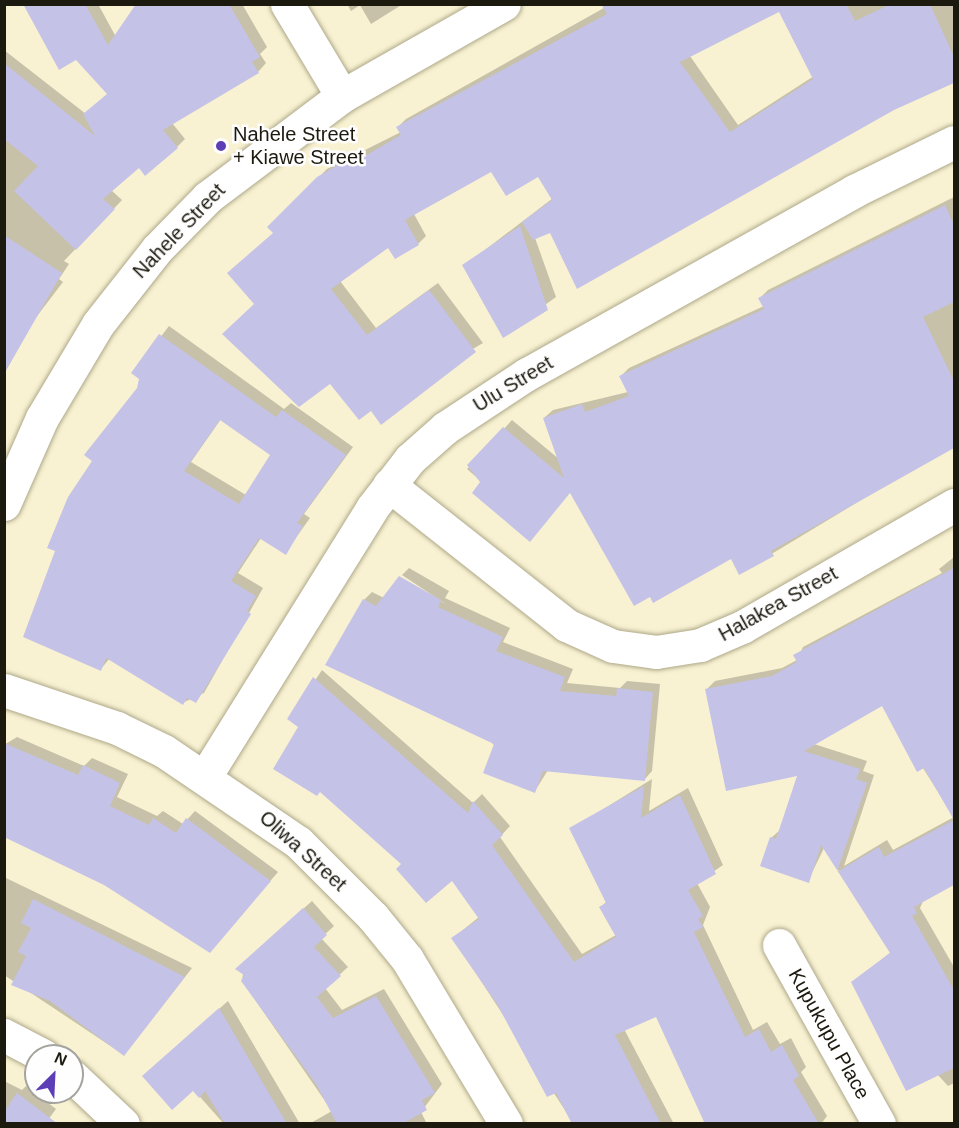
<!DOCTYPE html>
<html>
<head>
<meta charset="utf-8">
<style>
  body { margin:0 }
  #map { position:relative; width:959px; height:1128px; overflow:hidden; background:#f8f2d2; font-family:Arial,sans-serif }
  div>[style] { position:absolute }
  .shadow>* { inset:0; background:#0003 }
  .building>* { inset:0; background:#c5c2e8 }
  .roads { filter:drop-shadow(0 0 2px #aea88a) drop-shadow(0 0 2px #aea88a) }
  .minor>* { height:33px; margin:-16.5px; padding:0 16.5px; transform-origin:16.5px; border-radius:16.5px; background:#fff }
  .dots>* { width:16px; height:16px; translate:-50% -50%; box-sizing:border-box; border:3px solid #fefefe; border-radius:50% }
  span { translate:-50% -50%; white-space:nowrap; text-align:center; line-height:1.15; -webkit-text-stroke:5px #fefefe; paint-order:stroke }
  .poi-label { font-size:20px; color:#1c1a0f }
  .left { translate:0 -50%; text-align:left }
  .street-label { font-size:20px; color:#1c1a0f }
  .frame { position:absolute; inset:0; border:6px solid #1c1a0f; pointer-events:none }
  .north { position:absolute; left:24px; top:1044px; width:60px; height:60px; box-sizing:border-box; background:#fefefe; border:2px solid #a4a39e; border-radius:50%; rotate:24deg; font-size:16px; font-weight:700; line-height:24px; text-align:center; color:#1c1a0f }
  .north::after { content:''; display:block; margin:auto; width:21px; height:27px; background:#5c3eb6; clip-path:polygon(50% 0,100% 100%,50% 72%,0 100%) }
</style>
</head>
<body>
<div id="map">
  <div class="shadow">
    <i style="clip-path:polygon(24px 4px,98px 4px,116px 37px,138px 4px,242px 4px,267px 47px,260px 54px,266px 63px,258px 72px,172px 123px,185px 139px,177px 147px,139px 166px,111px 190px,122px 200px,64px 261px,69px 264px,59px 279px,63px 282px,34px 320px,4px 374px,4px 50px,86px 114px,109px 93px)"></i>
    <i style="clip-path:polygon(347px 4px,403px 4px,371px 24px,360px 5px,351px 11px)"></i>
    <i style="clip-path:polygon(evenodd,611px 4px,954px 4px,954px 81px,893px 109px,535px 238px,556px 297px,503px 335px,464px 266px,553px 198px,538px 175px,491px 170px,414px 214px,426px 236px,418px 244px,389px 245px,340px 281px,376px 328px,438px 283px,483px 343px,371px 409px,330px 382px,256px 304px,274px 232px,269px 227px,327px 169px,401px 132px,398px 127px,406px 119px,611px 4px,779px 10px,814px 76px,738px 125px,690px 56px,779px 10px)"></i>
    <i style="clip-path:polygon(954px 197px,954px 444px,740px 573px,731px 557px,571px 492px,482px 482px,467px 469px,512px 420px,559px 459px,544px 418px,553px 410px,628px 392px,621px 376px,629px 368px,764px 306px,760px 298px,768px 290px)"></i>
    <i style="clip-path:polygon(evenodd,169px 326px,284px 409px,291px 403px,353px 447px,304px 514px,310px 518px,285px 553px,261px 538px,238px 573px,263px 588px,204px 693px,182px 703px,110px 658px,100px 670px,141px 378px,133px 373px,169px 326px,221px 419px,272px 455px,246px 495px,191px 462px,221px 419px)"></i>
    <i style="clip-path:polygon(evenodd,954px 557px,954px 661px,918px 681px,954px 676px,954px 883px,923px 901px,920px 908px,954px 967px,954px 1083px,948px 1086px,853px 982px,891px 952px,824px 848px,808px 881px,771px 838px,780px 830px,799px 774px,707px 689px,715px 681px,782px 668px,797px 660px,803px 647px,942px 573px,939px 569px,954px 557px,883px 705px,954px 817px,893px 850px,887px 840px,844px 866px,874px 775px,863px 771px,867px 761px,814px 744px,883px 705px)"></i>
    <i style="clip-path:polygon(409px 568px,449px 591px,445px 598px,510px 628px,503px 642px,573px 669px,567px 683px,620px 688px,627px 681px,660px 684px,652px 771px,644px 780px,548px 770px,535px 791px,364px 600px,372px 592px,384px 598px,400px 577px,447px 605px,402px 575px)"></i>
    <i style="clip-path:polygon(322px 670px,473px 803px,482px 794px,510px 826px,500px 837px,582px 954px,616px 935px,601px 907px,607px 901px,571px 829px,652px 779px,649px 811px,688px 788px,723px 865px,697px 883px,710px 907px,703px 925px,753px 1030px,767px 1022px,780px 1044px,791px 1038px,806px 1067px,801px 1072px,827px 1116px,821px 1124px,707px 1124px,657px 1015px,624px 1029px,674px 1124px,574px 1124px,453px 938px,479px 917px,452px 879px,402px 864px,300px 726px,289px 719px)"></i>
    <i style="clip-path:polygon(17px 737px,84px 766px,92px 758px,128px 774px,117px 797px,157px 816px,163px 811px,183px 824px,195px 811px,278px 872px,210px 951px,4px 745px)"></i>
    <i style="clip-path:polygon(4px 877px,192px 968px,124px 1055px,4px 975px)"></i>
    <i style="clip-path:polygon(312px 901px,334px 926px,321px 938px,348px 967px,325px 988px,342px 1010px,384px 989px,442px 1084px,421px 1112px,427px 1124px,309px 1124px,332px 1111px,242px 981px,245px 961px)"></i>
    <i style="clip-path:polygon(228px 1001px,300px 1124px,224px 1124px,193px 1089px,152px 1068px)"></i>
    <i style="clip-path:polygon(4px 1081px,22px 1090px,26px 1086px,56px 1109px,45px 1124px,4px 1124px)"></i>
  </div>
  <div class="building">
    <i style="clip-path:polygon(23px 4px,85px 4px,108px 45px,136px 4px,229px 4px,260px 57px,252px 62px,259px 73px,163px 130px,178px 148px,145px 176px,139px 168px,103px 199px,115px 209px,76px 250px,14px 191px,38px 166px,4px 139px,4px 63px,95px 136px,83px 114px,107px 94px,76px 60px,59px 70px)"></i>
    <i style="clip-path:polygon(evenodd,601px 4px,846px 4px,855px 21px,891px 4px,930px 4px,954px 57px,954px 83px,894px 110px,577px 289px,550px 233px,533px 240px,522px 222px,552px 200px,538px 177px,506px 196px,491px 172px,405px 220px,419px 245px,395px 259px,388px 248px,331px 289px,367px 335px,429px 290px,476px 352px,381px 425px,371px 411px,359px 420px,330px 384px,299px 407px,222px 334px,254px 304px,227px 273px,273px 233px,267px 227px,317px 177px,352px 157px,355px 162px,401px 135px,396px 127px,607px 14px,601px 4px,779px 12px,813px 79px,730px 132px,680px 62px,779px 12px)"></i>
    <i style="clip-path:polygon(945px 205px,954px 225px,954px 302px,923px 317px,954px 381px,954px 448px,771px 551px,774px 556px,739px 575px,731px 559px,653px 603px,650px 597px,634px 606px,570px 493px,530px 542px,472px 493px,480px 482px,467px 465px,503px 427px,564px 478px,543px 418px,582px 404px,585px 412px,629px 396px,619px 376px,764px 309px,758px 298px)"></i>
    <i style="clip-path:polygon(520px 226px,548px 310px,503px 338px,462px 265px)"></i>
    <i style="clip-path:polygon(4px 235px,62px 273px,4px 374px)"></i>
    <i style="clip-path:polygon(evenodd,159px 334px,276px 417px,282px 410px,346px 455px,297px 523px,303px 526px,286px 555px,259px 538px,231px 581px,256px 596px,247px 611px,251px 614px,196px 703px,187px 698px,183px 705px,106px 658px,101px 671px,23px 637px,55px 551px,47px 548px,68px 497px,92px 461px,84px 455px,137px 388px,139px 379px,131px 373px,159px 334px,220px 420px,270px 455px,239px 504px,184px 471px,220px 420px)"></i>
    <i style="clip-path:polygon(evenodd,954px 568px,954px 885px,914px 907px,917px 913px,912px 916px,954px 990px,954px 1068px,906px 1091px,851px 982px,890px 953px,821px 845px,809px 883px,760px 866px,770px 837px,776px 839px,797px 776px,726px 791px,705px 689px,772px 676px,797px 662px,793px 655px,954px 568px,882px 706px,917px 772px,924px 768px,954px 820px,884px 857px,879px 847px,837px 872px,867px 783px,856px 779px,860px 769px,804px 751px,882px 706px)"></i>
    <i style="clip-path:polygon(399px 576px,441px 600px,438px 607px,503px 637px,496px 651px,565px 677px,560px 691px,616px 696px,617px 688px,653px 692px,645px 781px,543px 771px,535px 793px,483px 773px,494px 744px,325px 665px,363px 599px,376px 606px)"></i>
    <i style="clip-path:polygon(313px 677px,468px 813px,473px 801px,503px 835px,492px 845px,574px 962px,616px 937px,599px 907px,606px 903px,569px 828px,644px 786px,641px 818px,680px 795px,716px 874px,688px 890px,703px 916px,698px 919px,703px 927px,694px 932px,745px 1037px,759px 1029px,771px 1052px,782px 1045px,799px 1076px,793px 1080px,819px 1124px,705px 1124px,656px 1017px,615px 1035px,661px 1124px,572px 1124px,556px 1093px,547px 1097px,497px 1004px,451px 938px,479px 919px,452px 881px,426px 903px,396px 869px,401px 864px,320px 792px,317px 796px,273px 769px,298px 727px,287px 719px)"></i>
    <i style="clip-path:polygon(4px 743px,78px 775px,83px 765px,120px 783px,110px 806px,149px 825px,153px 818px,176px 833px,186px 818px,271px 881px,210px 953px,104px 885px,4px 837px)"></i>
    <i style="clip-path:polygon(33px 899px,185px 977px,124px 1056px,50px 1001px,11px 985px,26px 956px,18px 952px,31px 928px,21px 923px)"></i>
    <i style="clip-path:polygon(303px 908px,327px 935px,314px 947px,341px 976px,317px 997px,333px 1018px,376px 996px,435px 1093px,422px 1100px,427px 1110px,402px 1124px,337px 1124px,316px 1084px,241px 981px,244px 975px,235px 969px)"></i>
    <i style="clip-path:polygon(219px 1008px,287px 1124px,225px 1124px,205px 1091px,199px 1098px,193px 1091px,172px 1110px,142px 1076px)"></i>
    <i style="clip-path:polygon(17px 1093px,58px 1124px,4px 1124px,4px 1112px)"></i>
  </div>
  <div class="roads">
    <div class="minor">
      <i style="left:287px;top:4px;width:107px;rotate:59.1deg"></i>
      <i style="left:389px;top:485px;width:226px;rotate:38.3deg"></i>
      <i style="left:566px;top:625px;width:51px;rotate:24.1deg"></i>
      <i style="left:613px;top:646px;width:43px;rotate:7.9deg"></i>
      <i style="left:656px;top:652px;width:45px;rotate:-9deg"></i>
      <i style="left:700px;top:645px;width:46px;rotate:-23.2deg"></i>
      <i style="left:742px;top:627px;width:245px;rotate:-29.9deg"></i>
      <i style="left:4px;top:504px;width:94px;rotate:-66.2deg"></i>
      <i style="left:42px;top:418px;width:109px;rotate:-59.2deg"></i>
      <i style="left:98px;top:324px;width:95px;rotate:-51.8deg"></i>
      <i style="left:157px;top:249px;width:73px;rotate:-45.6deg"></i>
      <i style="left:208px;top:197px;width:168px;rotate:-37deg"></i>
      <i style="left:342px;top:96px;width:186px;rotate:-29.6deg"></i>
      <i style="left:4px;top:690px;width:119px;rotate:18.6deg"></i>
      <i style="left:117px;top:728px;width:52px;rotate:26.1deg"></i>
      <i style="left:164px;top:751px;width:162px;rotate:34.2deg"></i>
      <i style="left:298px;top:842px;width:106px;rotate:45deg"></i>
      <i style="left:373px;top:917px;width:54px;rotate:51deg"></i>
      <i style="left:407px;top:959px;width:192px;rotate:59deg"></i>
      <i style="left:206px;top:775px;width:314px;rotate:-58.1deg"></i>
      <i style="left:372px;top:508px;width:62px;rotate:-52.2deg"></i>
      <i style="left:410px;top:459px;width:47px;rotate:-41.5deg"></i>
      <i style="left:445px;top:428px;width:98px;rotate:-33.4deg"></i>
      <i style="left:527px;top:374px;width:375px;rotate:-29.2deg"></i>
      <i style="left:854px;top:191px;width:111px;rotate:-26.1deg"></i>
      <i style="left:779px;top:945px;width:205px;rotate:60.8deg"></i>
      <i style="left:4px;top:1035px;width:45px;rotate:27.7deg"></i>
      <i style="left:72px;top:1076px;width:70px;rotate:43.3deg"></i>
    </div>
  </div>
  <div class="dots">
    <i style="left:221px;top:146px;background:#5c3eb6"></i>
  </div>
  <div class="poi-label">
    <span class="left" style="left:233px;top:146px">Nahele Street<br>+ Kiawe Street</span>
  </div>
  <div class="street-label">
    <span style="left:179px;top:231px;rotate:-46deg">Nahele Street</span>
    <span style="left:513px;top:384px;rotate:-31deg">Ulu Street</span>
    <span style="left:778px;top:604px;rotate:-29deg">Halakea Street</span>
    <span style="left:303px;top:851px;rotate:42deg">Oliwa Street</span>
    <span style="left:829px;top:1034px;rotate:61deg">Kupukupu Place</span>
  </div>
  <div class="frame"></div>
  <div class="north">N</div>
</div>
</body>
</html>
